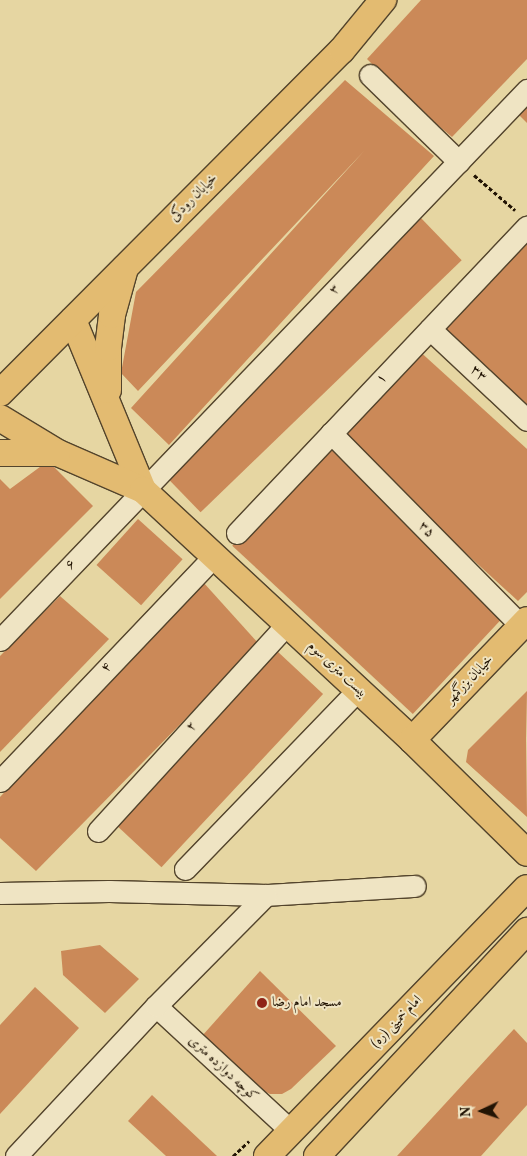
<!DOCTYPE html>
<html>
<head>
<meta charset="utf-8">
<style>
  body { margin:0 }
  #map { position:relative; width:527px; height:1156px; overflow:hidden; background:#e6d6a2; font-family:Vollkorn,Amiri,serif }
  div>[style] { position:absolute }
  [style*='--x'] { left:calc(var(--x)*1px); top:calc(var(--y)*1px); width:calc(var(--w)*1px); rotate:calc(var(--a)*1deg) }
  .building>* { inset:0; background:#cb8958; transform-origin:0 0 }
  .path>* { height:3px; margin-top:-1.5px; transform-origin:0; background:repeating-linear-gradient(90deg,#221404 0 4px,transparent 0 6.5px) }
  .roads { filter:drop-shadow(1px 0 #53442c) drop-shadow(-1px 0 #53442c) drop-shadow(0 1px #53442c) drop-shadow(0 -1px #53442c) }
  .minor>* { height:21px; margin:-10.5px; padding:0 10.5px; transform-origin:10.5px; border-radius:10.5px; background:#efe4c3 }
  .major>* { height:26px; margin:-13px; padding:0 13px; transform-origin:13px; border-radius:13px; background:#e3bb71 }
  .dots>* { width:14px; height:14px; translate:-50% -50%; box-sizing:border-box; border:2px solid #efe4c3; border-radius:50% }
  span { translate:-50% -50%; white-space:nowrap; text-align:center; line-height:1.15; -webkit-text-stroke:4px #efe4c3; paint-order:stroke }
  .street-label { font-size:14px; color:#221404 }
  .poi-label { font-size:14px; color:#221404 }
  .left { translate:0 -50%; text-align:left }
  .north { position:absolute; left:457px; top:1086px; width:50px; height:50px; -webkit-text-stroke:4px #efe4c3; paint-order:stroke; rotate:267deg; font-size:14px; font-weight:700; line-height:20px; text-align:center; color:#221404 }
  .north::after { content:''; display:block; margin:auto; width:18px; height:22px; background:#221404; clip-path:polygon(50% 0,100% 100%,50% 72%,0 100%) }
</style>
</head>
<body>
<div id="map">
  <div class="building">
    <i style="clip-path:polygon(421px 0,527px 0,527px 59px,452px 137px,410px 102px,367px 59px)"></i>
    <i style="clip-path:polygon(345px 80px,434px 156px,169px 445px,131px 408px,365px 150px,138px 391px,121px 373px,136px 292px)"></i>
    <i style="clip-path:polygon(527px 105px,527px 123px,518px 114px)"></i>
    <i style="left:420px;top:217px;width:60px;height:363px;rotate:46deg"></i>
    <i style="clip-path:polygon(521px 237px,527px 243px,527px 413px,437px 330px)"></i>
    <i style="clip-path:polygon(416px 348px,527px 449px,527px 592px,518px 601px,337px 435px)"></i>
    <i style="left:327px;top:444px;width:247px;height:139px;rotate:43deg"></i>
    <i style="clip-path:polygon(48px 461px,93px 506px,0 599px,0 479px,10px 489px)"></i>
    <i style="left:138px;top:519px;width:60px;height:62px;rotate:42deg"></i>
    <i style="clip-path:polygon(203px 582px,259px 644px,36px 871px,0 838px,0 797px)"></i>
    <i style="clip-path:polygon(60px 596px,109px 639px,0 752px,0 656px)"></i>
    <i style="left:277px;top:651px;width:63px;height:237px;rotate:43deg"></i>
    <i style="clip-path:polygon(527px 691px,526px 739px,527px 817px,466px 762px,468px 750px)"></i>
    <i style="clip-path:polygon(100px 945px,139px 979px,105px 1013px,63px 975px,61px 951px)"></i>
    <i style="clip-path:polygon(260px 971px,336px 1046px,291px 1089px,282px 1094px,270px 1094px,254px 1086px,202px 1036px)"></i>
    <i style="clip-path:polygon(35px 987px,79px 1028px,0 1114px,0 1025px)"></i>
    <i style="clip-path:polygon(514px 1029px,527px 1043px,527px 1105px,481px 1156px,397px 1156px)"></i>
    <i style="clip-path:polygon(152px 1095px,217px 1156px,166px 1156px,128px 1121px)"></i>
  </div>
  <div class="path">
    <i style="--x:474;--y:175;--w:54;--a:40.5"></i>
    <i style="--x:233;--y:1156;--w:22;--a:-43"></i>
  </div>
  <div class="roads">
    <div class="minor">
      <i style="--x:370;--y:75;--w:124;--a:44.3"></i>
      <i style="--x:430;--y:329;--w:133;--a:43.2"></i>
      <i style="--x:331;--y:433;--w:271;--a:45.4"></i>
      <i style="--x:237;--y:533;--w:422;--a:-46.6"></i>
      <i style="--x:0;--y:640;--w:762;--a:-46.22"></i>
      <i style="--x:0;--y:781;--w:311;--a:-46.4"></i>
      <i style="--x:98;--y:831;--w:280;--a:-47.6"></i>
      <i style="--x:185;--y:869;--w:249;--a:-46"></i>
      <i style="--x:0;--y:893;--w:109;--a:-1.1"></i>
      <i style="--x:109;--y:891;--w:157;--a:1.5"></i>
      <i style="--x:266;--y:895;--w:149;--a:-3.5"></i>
      <i style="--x:156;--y:1006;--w:184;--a:42.8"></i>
      <i style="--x:16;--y:1156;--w:205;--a:-47"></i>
      <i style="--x:156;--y:1006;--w:156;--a:-45.3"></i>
    </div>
    <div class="major">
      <i style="--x:73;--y:320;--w:184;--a:67.6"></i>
      <i style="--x:108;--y:390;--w:42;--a:-90"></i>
      <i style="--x:108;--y:348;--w:33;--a:-83"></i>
      <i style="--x:112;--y:315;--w:49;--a:-74.5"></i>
      <i style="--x:0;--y:393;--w:484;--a:-45.1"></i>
      <i style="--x:342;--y:50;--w:65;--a:-50.6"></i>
      <i style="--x:0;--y:418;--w:68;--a:31.1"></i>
      <i style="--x:58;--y:453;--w:93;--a:23.5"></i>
      <i style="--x:143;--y:490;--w:367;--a:42.9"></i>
      <i style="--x:412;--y:740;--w:161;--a:44.5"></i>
      <i style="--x:0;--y:453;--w:57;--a:0"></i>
      <i style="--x:412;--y:740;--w:166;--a:-46.2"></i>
      <i style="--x:267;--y:1156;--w:373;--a:-45.9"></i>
      <i style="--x:317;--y:1156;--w:308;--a:-47"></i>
    </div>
  </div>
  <div class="dots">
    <i style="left:262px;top:1003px;background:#8f2418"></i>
  </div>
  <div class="street-label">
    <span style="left:194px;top:198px;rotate:-45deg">خیابان رودکی</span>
    <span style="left:335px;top:290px;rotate:-46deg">۳</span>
    <span style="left:478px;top:374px;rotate:43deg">۳۳</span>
    <span style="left:382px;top:379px;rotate:-46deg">۱</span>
    <span style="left:426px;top:530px;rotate:46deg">۳۵</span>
    <span style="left:71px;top:565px;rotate:-46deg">۶</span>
    <span style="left:107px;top:668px;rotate:-47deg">۴</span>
    <span style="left:337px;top:670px;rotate:43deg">بیست متری سوم</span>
    <span style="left:470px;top:680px;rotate:-46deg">خیابان بزرگمهر</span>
    <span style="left:192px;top:727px;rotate:-48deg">۲</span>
    <span style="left:397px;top:1022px;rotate:-46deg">امام خمینی (ره)</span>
    <span style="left:223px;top:1069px;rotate:43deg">کوچه دوازده متری</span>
  </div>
  <div class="poi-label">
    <span class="left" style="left:272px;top:1003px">مسجد امام رضا</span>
  </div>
  <div class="north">N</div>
</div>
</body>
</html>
